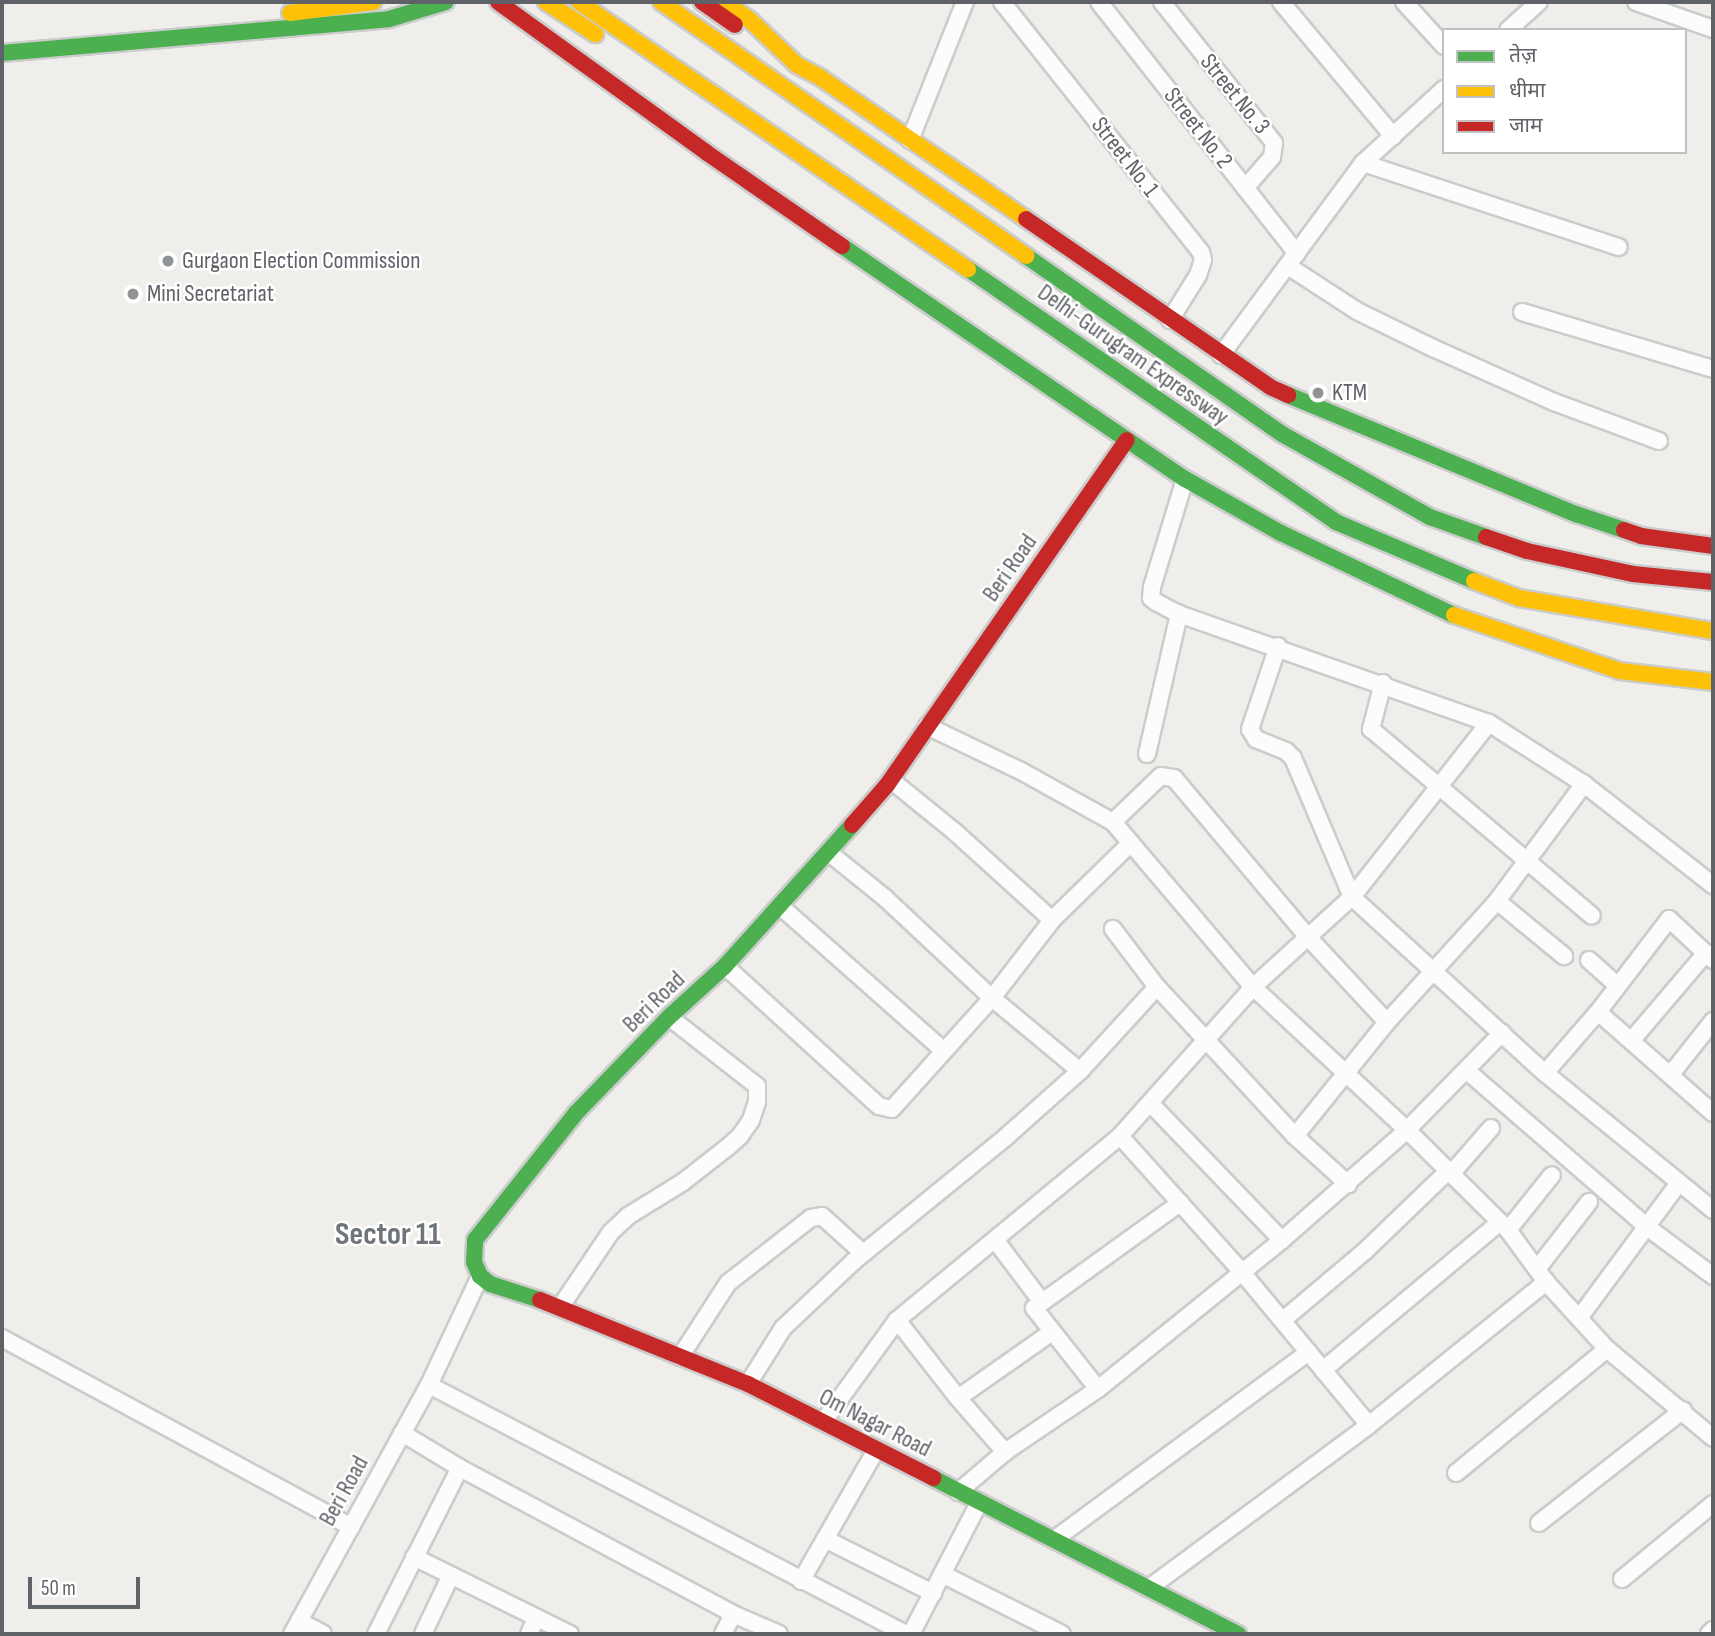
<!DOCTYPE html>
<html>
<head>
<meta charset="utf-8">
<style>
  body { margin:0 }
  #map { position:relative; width:1715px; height:1636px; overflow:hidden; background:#efeeea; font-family:"Sofia Sans Condensed","Noto Sans Devanagari",sans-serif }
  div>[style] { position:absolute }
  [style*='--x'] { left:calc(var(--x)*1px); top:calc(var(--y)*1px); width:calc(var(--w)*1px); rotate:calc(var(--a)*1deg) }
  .roads { filter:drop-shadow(2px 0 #cbcccc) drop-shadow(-2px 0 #cbcccc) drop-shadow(0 2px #cbcccc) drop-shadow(0 -2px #cbcccc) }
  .street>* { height:16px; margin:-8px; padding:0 8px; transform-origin:8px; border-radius:8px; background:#fdfcfc }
  .fast>* { height:16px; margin:-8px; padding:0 8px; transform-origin:8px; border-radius:8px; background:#4caf50 }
  .slow>* { height:16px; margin:-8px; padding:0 8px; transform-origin:8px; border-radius:8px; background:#ffc107 }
  .jam>* { height:16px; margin:-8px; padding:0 8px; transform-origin:8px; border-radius:8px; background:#c62828 }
  .dots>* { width:19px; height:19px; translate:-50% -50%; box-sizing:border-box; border:4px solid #fff; border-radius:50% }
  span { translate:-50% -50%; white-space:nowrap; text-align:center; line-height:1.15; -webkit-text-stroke:5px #fff; paint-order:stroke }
  .street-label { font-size:24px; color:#5f6368 }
  .poi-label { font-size:24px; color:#5f6368 }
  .left { translate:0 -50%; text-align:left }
  .district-label { font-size:32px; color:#70757a; font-weight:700 }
  .frame { position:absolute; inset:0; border:4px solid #5f6368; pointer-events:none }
  .legend { position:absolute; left:1442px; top:28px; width:245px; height:126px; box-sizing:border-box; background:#fff; border:2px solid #bfc1c3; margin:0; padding:9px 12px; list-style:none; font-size:21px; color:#5f6368 }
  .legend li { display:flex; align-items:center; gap:14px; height:35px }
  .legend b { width:35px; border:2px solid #bfc1c3 }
  .scale { position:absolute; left:28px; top:1577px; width:112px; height:32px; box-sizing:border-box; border:4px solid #5f6368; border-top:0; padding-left:9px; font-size:21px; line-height:24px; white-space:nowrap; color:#5f6368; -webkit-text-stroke:5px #fff; paint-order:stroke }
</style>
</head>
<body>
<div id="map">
  <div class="roads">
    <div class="street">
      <i style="--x:1002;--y:2;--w:320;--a:51.5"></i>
      <i style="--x:1201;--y:252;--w:8;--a:76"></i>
      <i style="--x:1203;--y:260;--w:16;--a:108"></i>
      <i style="--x:1198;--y:275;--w:53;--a:121.9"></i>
      <i style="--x:1099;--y:2;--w:320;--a:51.8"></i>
      <i style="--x:1162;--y:2;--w:180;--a:51.5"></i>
      <i style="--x:1274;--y:143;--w:14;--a:98"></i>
      <i style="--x:1272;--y:157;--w:41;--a:131.1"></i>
      <i style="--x:1281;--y:2;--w:175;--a:50.1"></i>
      <i style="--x:1404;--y:2;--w:59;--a:47.7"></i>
      <i style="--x:1636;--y:2;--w:82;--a:19.3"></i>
      <i style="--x:1508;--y:30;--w:42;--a:-42.1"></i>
      <i style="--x:910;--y:140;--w:149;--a:-68.3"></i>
      <i style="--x:1363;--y:163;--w:269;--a:18.2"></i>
      <i style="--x:1288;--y:266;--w:82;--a:33.1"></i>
      <i style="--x:1357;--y:311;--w:85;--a:26"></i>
      <i style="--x:1433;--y:348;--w:133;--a:24.1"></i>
      <i style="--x:1554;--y:402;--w:112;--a:20.4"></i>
      <i style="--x:1522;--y:312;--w:199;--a:16.6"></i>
      <i style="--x:1221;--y:355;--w:239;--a:-53.5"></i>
      <i style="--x:1363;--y:163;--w:110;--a:-42.4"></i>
      <i style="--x:1185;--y:479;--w:113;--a:107"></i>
      <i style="--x:1152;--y:587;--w:11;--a:95"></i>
      <i style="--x:1151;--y:598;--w:6;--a:39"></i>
      <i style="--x:1156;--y:602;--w:26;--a:28"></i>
      <i style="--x:1179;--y:614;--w:329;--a:19.4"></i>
      <i style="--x:1489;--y:723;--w:113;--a:32.7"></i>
      <i style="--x:1584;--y:784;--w:164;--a:38.1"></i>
      <i style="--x:1278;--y:646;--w:88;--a:108.6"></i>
      <i style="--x:1250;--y:729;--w:12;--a:59"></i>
      <i style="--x:1256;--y:739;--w:32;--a:22"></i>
      <i style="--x:1286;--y:751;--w:10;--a:45"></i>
      <i style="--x:1293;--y:758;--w:151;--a:67"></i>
      <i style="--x:1352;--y:897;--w:261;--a:42.4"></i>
      <i style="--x:1545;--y:1073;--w:217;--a:39.2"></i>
      <i style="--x:1383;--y:683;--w:48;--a:104.6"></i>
      <i style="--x:1371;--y:729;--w:289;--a:40.2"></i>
      <i style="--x:927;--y:726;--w:104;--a:25.6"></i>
      <i style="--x:1021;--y:771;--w:105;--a:29"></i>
      <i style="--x:1113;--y:822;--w:216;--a:49.7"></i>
      <i style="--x:1253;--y:987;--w:210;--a:42.9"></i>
      <i style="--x:1407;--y:1130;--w:142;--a:44.7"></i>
      <i style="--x:1508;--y:1230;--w:64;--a:53.8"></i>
      <i style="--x:1546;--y:1282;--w:91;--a:47.7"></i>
      <i style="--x:1607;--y:1349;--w:138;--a:40"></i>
      <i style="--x:1147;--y:754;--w:144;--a:-77.1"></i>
      <i style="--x:891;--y:780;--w:82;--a:39.1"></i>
      <i style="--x:955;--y:832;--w:131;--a:42.2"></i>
      <i style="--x:1113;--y:822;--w:66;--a:-43.8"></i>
      <i style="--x:1161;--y:776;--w:13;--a:9"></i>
      <i style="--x:1174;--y:778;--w:207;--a:49.9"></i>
      <i style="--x:1307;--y:936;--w:117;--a:47.1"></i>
      <i style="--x:828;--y:852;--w:73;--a:38.9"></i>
      <i style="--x:885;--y:898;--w:146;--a:43.1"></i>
      <i style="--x:992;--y:998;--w:114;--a:39.7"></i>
      <i style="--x:1497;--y:901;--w:87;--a:39.4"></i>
      <i style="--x:780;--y:906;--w:217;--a:41.5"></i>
      <i style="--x:1589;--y:960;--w:38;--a:42"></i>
      <i style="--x:725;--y:966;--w:208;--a:42.3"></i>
      <i style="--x:879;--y:1106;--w:13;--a:13"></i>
      <i style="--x:892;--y:1109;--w:149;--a:-48"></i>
      <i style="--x:992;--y:998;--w:98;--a:-52.4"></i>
      <i style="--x:1052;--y:920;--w:110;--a:-44.3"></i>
      <i style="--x:1157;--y:987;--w:203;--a:47.2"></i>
      <i style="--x:1295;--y:1136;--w:72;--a:42.2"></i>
      <i style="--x:1598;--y:1012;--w:153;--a:41.3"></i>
      <i style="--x:1631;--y:1041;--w:116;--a:-49.6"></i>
      <i style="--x:1466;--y:1070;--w:240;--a:40.9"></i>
      <i style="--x:1647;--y:1227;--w:82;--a:36.6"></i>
      <i style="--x:1545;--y:1073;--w:81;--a:-49"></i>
      <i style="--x:1598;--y:1012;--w:117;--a:-52.6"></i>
      <i style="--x:1669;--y:919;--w:60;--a:43"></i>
      <i style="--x:1671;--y:1074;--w:68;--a:-51.6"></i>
      <i style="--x:1151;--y:1104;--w:189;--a:46.1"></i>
      <i style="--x:1120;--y:1136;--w:181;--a:48.1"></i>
      <i style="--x:1241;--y:1271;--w:200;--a:50.3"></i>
      <i style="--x:1295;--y:1136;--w:146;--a:-51.1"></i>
      <i style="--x:1387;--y:1022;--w:164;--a:-47.7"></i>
      <i style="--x:1497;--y:901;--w:146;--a:-53.4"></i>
      <i style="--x:1451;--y:1174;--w:61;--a:-49"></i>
      <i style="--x:1508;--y:1230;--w:70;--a:-51.3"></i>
      <i style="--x:996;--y:1241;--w:76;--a:53"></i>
      <i style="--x:1537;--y:1269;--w:85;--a:-52.2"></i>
      <i style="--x:561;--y:1306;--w:89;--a:-56"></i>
      <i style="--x:611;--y:1232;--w:23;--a:-43"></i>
      <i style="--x:628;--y:1216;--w:65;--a:-31.7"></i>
      <i style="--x:683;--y:1182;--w:58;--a:-38"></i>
      <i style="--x:729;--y:1146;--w:15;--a:-42"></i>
      <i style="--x:740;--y:1136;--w:19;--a:-55"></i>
      <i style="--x:751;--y:1120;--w:19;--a:-72"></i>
      <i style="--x:757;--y:1102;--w:16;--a:-90"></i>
      <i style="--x:757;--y:1086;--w:112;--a:-141.9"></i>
      <i style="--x:1579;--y:1318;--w:167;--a:-53.5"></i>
      <i style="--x:897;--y:1320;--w:99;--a:52"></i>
      <i style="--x:958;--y:1398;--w:72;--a:49"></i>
      <i style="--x:1283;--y:1320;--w:107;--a:-40.1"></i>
      <i style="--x:1365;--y:1251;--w:115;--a:-43.9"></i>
      <i style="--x:2;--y:1338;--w:397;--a:28.4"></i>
      <i style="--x:680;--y:1357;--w:88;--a:-57"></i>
      <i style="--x:728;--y:1283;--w:105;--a:-38.1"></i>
      <i style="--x:811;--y:1218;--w:11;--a:-10"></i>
      <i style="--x:822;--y:1216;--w:55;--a:42.1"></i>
      <i style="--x:1323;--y:1370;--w:231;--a:-39.9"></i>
      <i style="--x:748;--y:1384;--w:66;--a:-58"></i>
      <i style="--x:783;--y:1328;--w:98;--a:-43.3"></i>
      <i style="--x:854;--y:1261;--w:198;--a:-39.2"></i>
      <i style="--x:1007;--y:1136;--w:98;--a:-41.7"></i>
      <i style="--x:1080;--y:1071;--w:114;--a:-47.5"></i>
      <i style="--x:1157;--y:987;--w:73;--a:-127.2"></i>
      <i style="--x:429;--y:1385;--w:538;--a:27.57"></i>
      <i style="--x:1098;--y:1389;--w:103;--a:-128.3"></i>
      <i style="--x:1034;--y:1308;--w:180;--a:-35.7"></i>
      <i style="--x:958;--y:1398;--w:115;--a:-35.1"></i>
      <i style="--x:823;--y:1422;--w:126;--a:-54"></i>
      <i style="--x:897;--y:1320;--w:289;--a:-39.5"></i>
      <i style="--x:1120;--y:1136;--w:200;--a:-48.2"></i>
      <i style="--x:1253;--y:987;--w:134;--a:-42.3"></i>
      <i style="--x:1352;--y:897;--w:221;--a:-51.8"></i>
      <i style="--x:402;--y:1433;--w:68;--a:31.1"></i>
      <i style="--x:460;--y:1468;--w:310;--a:28.1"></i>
      <i style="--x:733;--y:1614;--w:50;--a:23.5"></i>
      <i style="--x:1456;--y:1473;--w:195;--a:-39.4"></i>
      <i style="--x:958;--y:1492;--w:62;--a:-40.4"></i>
      <i style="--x:1005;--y:1452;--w:112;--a:-34.1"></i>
      <i style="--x:1098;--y:1389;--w:237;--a:-39"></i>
      <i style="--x:1282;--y:1240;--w:167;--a:-41.3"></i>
      <i style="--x:1407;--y:1130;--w:136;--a:-45.6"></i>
      <i style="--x:1539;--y:1523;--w:183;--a:-38.1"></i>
      <i style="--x:825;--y:1539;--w:121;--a:26.6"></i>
      <i style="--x:1055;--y:1539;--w:315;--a:-36.4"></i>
      <i style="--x:414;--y:1557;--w:174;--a:26.3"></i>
      <i style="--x:942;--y:1574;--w:134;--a:26.6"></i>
      <i style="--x:1622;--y:1579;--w:118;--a:-39.5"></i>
      <i style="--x:801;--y:1581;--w:151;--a:-60.2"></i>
      <i style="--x:1149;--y:1588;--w:274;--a:-36.5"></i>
      <i style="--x:1369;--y:1425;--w:228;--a:-38.9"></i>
      <i style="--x:299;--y:1621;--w:27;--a:28"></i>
      <i style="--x:292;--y:1634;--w:284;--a:-61.2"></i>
      <i style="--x:429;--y:1385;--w:120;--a:-64.9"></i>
      <i style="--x:376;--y:1634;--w:186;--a:-63.2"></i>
      <i style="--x:423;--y:1634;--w:65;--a:-64.6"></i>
      <i style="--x:529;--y:1634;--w:17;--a:-66"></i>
      <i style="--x:723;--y:1634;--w:22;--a:-63"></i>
      <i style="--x:911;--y:1634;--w:148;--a:-62.6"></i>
      <i style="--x:1709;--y:1634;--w:6;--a:-45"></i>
    </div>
    <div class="fast">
      <i style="--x:2;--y:53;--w:388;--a:-5"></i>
      <i style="--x:389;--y:19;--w:59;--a:-16.6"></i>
      <i style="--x:842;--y:246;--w:415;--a:34.2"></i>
      <i style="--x:1185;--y:479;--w:110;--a:29.4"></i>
      <i style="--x:1281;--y:533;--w:191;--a:25.4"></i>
      <i style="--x:1026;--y:256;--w:312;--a:34.8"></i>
      <i style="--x:1282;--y:434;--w:170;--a:29.3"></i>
      <i style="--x:1430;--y:517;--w:59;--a:19.7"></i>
      <i style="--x:968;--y:269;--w:447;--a:34.5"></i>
      <i style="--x:1336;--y:522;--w:150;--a:23.1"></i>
      <i style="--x:1288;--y:395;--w:312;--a:22.5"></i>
      <i style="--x:1576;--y:514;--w:51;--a:18.4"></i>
      <i style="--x:540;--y:1300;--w:52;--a:-162.3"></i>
      <i style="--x:490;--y:1284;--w:13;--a:-141"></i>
      <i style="--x:480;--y:1276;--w:15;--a:-113"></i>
      <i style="--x:474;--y:1262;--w:22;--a:-87"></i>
      <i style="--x:475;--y:1240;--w:162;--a:-51.5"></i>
      <i style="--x:576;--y:1113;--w:134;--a:-45.9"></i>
      <i style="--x:669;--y:1017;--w:76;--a:-42.3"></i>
      <i style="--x:725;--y:966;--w:190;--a:-48"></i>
      <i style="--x:933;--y:1478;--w:343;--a:27.1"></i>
    </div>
    <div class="slow">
      <i style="--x:546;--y:2;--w:59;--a:33.1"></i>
      <i style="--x:579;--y:2;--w:472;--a:34.5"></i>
      <i style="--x:661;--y:2;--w:445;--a:34.8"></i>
      <i style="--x:725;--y:2;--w:32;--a:36"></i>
      <i style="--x:751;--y:21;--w:64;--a:43.7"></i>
      <i style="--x:797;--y:65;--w:27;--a:28"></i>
      <i style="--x:821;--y:78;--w:249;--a:34.5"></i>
      <i style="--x:290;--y:13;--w:84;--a:-7.5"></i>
      <i style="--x:1474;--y:581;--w:48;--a:20.7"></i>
      <i style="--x:1519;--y:598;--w:197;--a:9.7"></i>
      <i style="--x:1454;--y:615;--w:175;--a:18.6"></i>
      <i style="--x:1620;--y:671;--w:94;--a:6.7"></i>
    </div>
    <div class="jam">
      <i style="--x:498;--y:2;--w:258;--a:35.8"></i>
      <i style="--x:707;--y:153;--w:164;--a:34.6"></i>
      <i style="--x:702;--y:2;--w:40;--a:34.9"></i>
      <i style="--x:1026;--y:219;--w:296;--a:34.5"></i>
      <i style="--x:1270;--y:387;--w:20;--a:24"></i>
      <i style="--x:1624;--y:530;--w:18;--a:19"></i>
      <i style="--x:1641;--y:536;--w:73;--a:7.9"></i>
      <i style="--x:1486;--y:537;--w:43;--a:18.9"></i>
      <i style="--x:1527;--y:551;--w:108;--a:12.2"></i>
      <i style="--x:1633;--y:574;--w:80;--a:5.7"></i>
      <i style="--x:852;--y:825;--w:53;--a:-48.8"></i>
      <i style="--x:887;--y:785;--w:420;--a:-55.2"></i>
      <i style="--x:540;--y:1300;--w:224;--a:22"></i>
      <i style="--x:748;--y:1384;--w:208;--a:26.9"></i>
    </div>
  </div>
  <div class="dots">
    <i style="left:168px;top:261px;background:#919496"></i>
    <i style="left:133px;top:294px;background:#919496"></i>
    <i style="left:1318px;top:393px;background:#919496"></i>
  </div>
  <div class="street-label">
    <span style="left:1235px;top:94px;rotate:51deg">Street No. 3</span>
    <span style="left:1198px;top:128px;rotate:52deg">Street No. 2</span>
    <span style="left:1125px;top:157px;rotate:52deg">Street No. 1</span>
    <span style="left:1133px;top:355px;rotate:35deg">Delhi-Gurugram Expressway</span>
    <span style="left:1010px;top:568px;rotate:-55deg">Beri Road</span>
    <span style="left:654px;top:1002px;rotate:-44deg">Beri Road</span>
    <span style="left:875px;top:1423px;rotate:27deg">Om Nagar Road</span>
    <span style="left:344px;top:1491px;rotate:-61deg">Beri Road</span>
  </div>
  <div class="poi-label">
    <span class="left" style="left:182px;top:261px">Gurgaon Election Commission</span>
    <span class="left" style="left:147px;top:294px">Mini Secretariat</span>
    <span class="left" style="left:1332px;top:393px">KTM</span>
  </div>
  <div class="district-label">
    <span style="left:388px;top:1235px">Sector 11</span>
  </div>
  <div class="frame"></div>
  <ul class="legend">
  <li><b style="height:9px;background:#4caf50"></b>तेज़</li>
  <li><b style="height:9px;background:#ffc107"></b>धीमा</li>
  <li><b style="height:9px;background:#c62828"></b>जाम</li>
  </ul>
  <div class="scale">50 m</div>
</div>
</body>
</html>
